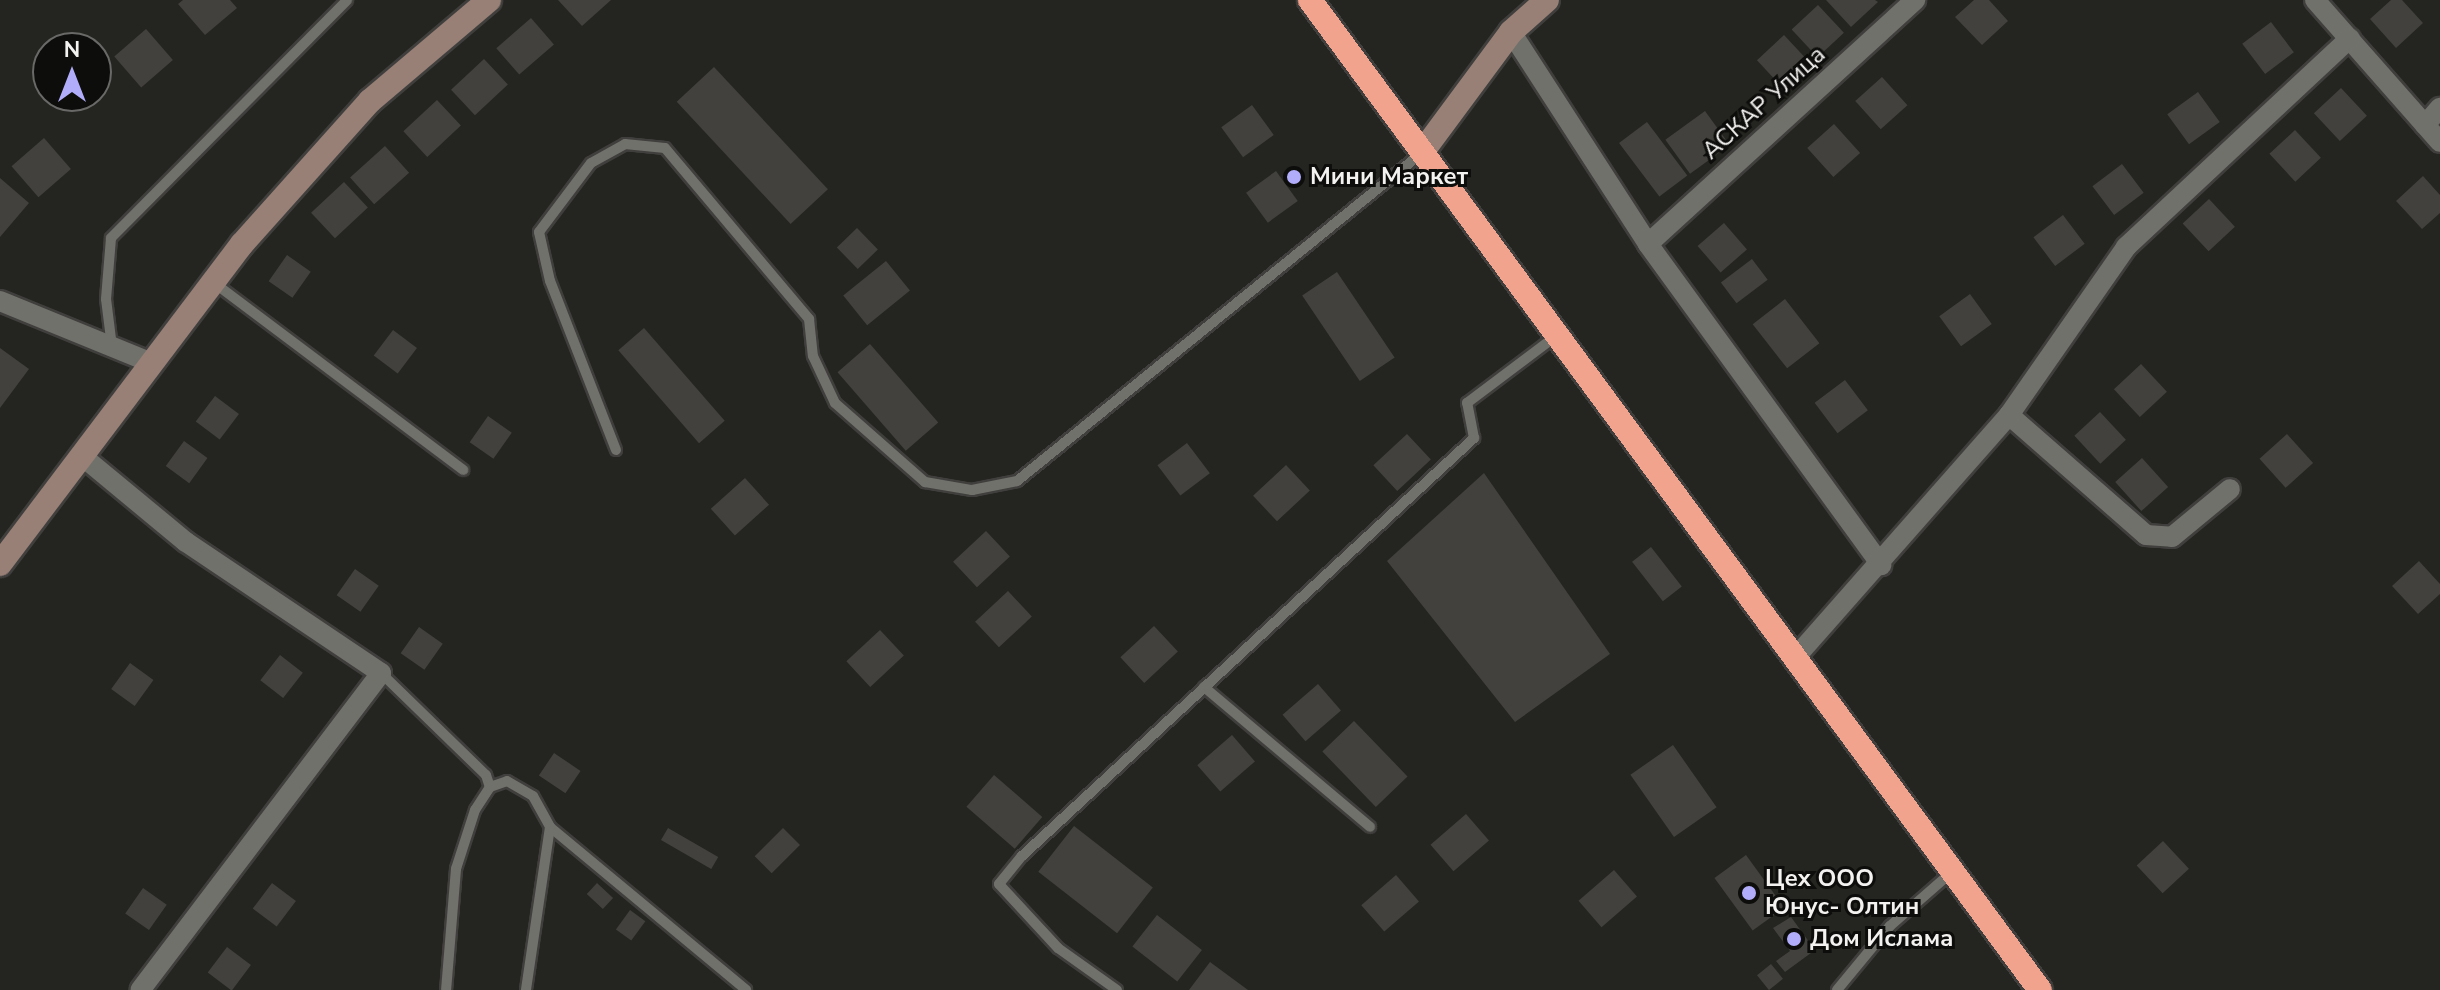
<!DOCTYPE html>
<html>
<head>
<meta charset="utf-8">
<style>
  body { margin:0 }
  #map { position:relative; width:2440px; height:990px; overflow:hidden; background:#242420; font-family:"Nunito Sans",sans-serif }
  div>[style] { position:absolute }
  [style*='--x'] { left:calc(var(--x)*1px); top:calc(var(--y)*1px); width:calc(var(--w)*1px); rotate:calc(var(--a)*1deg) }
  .building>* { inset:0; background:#42413d; transform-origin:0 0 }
  .roads { filter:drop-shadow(2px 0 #403f3d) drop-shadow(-2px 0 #403f3d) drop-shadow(0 2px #403f3d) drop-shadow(0 -2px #403f3d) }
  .lane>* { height:10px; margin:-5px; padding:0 5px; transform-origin:5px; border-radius:5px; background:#71716c }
  .street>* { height:20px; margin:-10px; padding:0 10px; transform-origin:10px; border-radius:10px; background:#71716c }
  .secondary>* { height:24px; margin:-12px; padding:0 12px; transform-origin:12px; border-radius:12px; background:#988076 }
  .highway>* { height:24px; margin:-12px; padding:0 12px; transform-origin:12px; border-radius:12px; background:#f2a38e }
  .dots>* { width:22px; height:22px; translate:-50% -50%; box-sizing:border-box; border:4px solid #0d0d0b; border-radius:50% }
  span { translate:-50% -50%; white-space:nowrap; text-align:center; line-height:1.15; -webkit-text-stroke:6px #0d0d0b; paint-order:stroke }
  .street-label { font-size:24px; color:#f3f2f0 }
  .poi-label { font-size:24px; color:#f3f2f0; font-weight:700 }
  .left { translate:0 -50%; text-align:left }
  .north { position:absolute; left:32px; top:32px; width:80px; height:80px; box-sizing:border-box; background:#0d0d0b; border:2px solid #696967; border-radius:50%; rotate:0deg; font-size:22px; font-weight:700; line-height:32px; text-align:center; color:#f3f2f0 }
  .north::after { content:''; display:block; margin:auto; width:28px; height:36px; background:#b1adfa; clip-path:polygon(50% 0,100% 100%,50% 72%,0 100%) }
</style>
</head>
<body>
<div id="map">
  <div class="building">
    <i style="clip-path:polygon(183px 0,230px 0,237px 8px,205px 35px,178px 4px)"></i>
    <i style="clip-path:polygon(558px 0,611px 0,582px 26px)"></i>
    <i style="clip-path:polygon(1826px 0,1875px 0,1878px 2px,1851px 27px)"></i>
    <i style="clip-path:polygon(1974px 0,1989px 0,2008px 21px,1982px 45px,1955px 17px)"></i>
    <i style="clip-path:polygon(2391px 0,2402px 0,2423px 23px,2396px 48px,2370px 19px)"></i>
    <i style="left:1818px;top:5px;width:38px;height:36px;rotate:47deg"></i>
    <i style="left:531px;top:18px;width:35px;height:46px;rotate:49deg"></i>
    <i style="left:2271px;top:22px;width:38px;height:36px;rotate:53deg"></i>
    <i style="left:146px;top:29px;width:41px;height:42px;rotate:49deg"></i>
    <i style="left:1784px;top:35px;width:41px;height:37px;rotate:47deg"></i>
    <i style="left:484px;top:59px;width:35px;height:45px;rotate:47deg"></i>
    <i style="left:714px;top:67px;width:167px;height:51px;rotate:47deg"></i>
    <i style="left:1882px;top:77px;width:38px;height:36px;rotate:48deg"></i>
    <i style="left:2341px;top:88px;width:38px;height:37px;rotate:47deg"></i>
    <i style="left:2198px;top:92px;width:37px;height:38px;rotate:54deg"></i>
    <i style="left:437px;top:100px;width:35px;height:46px;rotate:47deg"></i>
    <i style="left:1252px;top:105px;width:37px;height:38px;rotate:54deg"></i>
    <i style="left:1705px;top:111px;width:42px;height:49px;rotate:54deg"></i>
    <i style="left:1647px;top:122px;width:67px;height:35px;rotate:53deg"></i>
    <i style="left:1834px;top:124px;width:39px;height:36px;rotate:48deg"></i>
    <i style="left:2295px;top:130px;width:38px;height:35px;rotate:47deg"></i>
    <i style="left:44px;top:138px;width:41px;height:43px;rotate:49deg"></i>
    <i style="left:385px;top:146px;width:36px;height:47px;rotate:48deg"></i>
    <i style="left:2122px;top:164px;width:36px;height:37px;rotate:53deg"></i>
    <i style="left:1276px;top:171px;width:37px;height:37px;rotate:54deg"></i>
    <i style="clip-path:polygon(2423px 176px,2440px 195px,2440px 213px,2422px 229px,2396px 201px)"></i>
    <i style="clip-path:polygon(0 178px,29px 203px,0 237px)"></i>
    <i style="left:344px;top:182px;width:35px;height:45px;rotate:47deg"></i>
    <i style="left:2209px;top:199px;width:38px;height:36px;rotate:47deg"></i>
    <i style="left:2063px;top:215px;width:36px;height:37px;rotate:53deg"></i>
    <i style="left:1724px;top:223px;width:35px;height:35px;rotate:49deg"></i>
    <i style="left:857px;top:228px;width:30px;height:28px;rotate:46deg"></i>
    <i style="left:287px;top:255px;width:29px;height:32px;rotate:35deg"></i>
    <i style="left:1752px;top:259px;width:26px;height:39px;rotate:53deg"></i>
    <i style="left:886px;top:261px;width:38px;height:55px;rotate:51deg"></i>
    <i style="left:1337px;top:272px;width:103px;height:42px;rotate:56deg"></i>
    <i style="left:1970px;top:294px;width:37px;height:38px;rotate:54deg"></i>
    <i style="left:1785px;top:299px;width:56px;height:41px;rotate:52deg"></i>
    <i style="left:644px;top:328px;width:123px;height:34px;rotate:49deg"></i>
    <i style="left:393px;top:330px;width:30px;height:32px;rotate:37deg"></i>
    <i style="left:870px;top:344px;width:104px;height:43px;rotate:49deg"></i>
    <i style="clip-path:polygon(0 348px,29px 369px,0 408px)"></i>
    <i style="left:2141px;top:364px;width:38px;height:37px;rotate:47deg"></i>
    <i style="left:1845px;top:380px;width:38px;height:38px;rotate:53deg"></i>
    <i style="left:215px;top:396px;width:30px;height:32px;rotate:37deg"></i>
    <i style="left:2100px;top:412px;width:38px;height:35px;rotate:47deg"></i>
    <i style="left:488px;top:416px;width:29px;height:32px;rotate:35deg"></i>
    <i style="left:1407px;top:434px;width:35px;height:46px;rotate:47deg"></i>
    <i style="left:2287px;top:434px;width:39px;height:37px;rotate:48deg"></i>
    <i style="left:184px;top:441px;width:29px;height:31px;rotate:36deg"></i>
    <i style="left:1187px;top:443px;width:38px;height:37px;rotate:53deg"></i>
    <i style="left:2142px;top:458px;width:39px;height:36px;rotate:48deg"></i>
    <i style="left:1286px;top:465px;width:35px;height:45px;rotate:47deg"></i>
    <i style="clip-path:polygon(1484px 473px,1610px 654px,1515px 722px,1387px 561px)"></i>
    <i style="left:745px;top:478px;width:36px;height:46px;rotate:48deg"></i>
    <i style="left:986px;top:531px;width:35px;height:45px;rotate:47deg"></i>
    <i style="left:1651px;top:547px;width:50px;height:24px;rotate:52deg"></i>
    <i style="clip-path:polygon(2419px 561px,2440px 584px,2440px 594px,2418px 614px,2392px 586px)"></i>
    <i style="left:355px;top:569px;width:29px;height:32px;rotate:35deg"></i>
    <i style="left:1008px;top:591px;width:35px;height:45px;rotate:47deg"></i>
    <i style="left:1154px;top:626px;width:35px;height:46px;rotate:47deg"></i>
    <i style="left:419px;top:627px;width:29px;height:32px;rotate:35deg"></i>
    <i style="left:880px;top:630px;width:35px;height:46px;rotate:47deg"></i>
    <i style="left:280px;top:655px;width:29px;height:32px;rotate:38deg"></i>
    <i style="left:130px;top:663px;width:29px;height:32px;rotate:36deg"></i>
    <i style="left:1318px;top:684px;width:35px;height:47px;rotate:49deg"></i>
    <i style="left:1354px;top:721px;width:77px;height:44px;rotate:46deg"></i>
    <i style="left:1232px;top:735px;width:35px;height:46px;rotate:49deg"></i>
    <i style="left:1673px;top:745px;width:76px;height:52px;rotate:55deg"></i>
    <i style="left:554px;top:753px;width:32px;height:27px;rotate:34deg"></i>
    <i style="left:994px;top:775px;width:64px;height:42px;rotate:41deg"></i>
    <i style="left:1466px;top:814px;width:35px;height:47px;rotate:49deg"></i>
    <i style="left:1074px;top:826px;width:100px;height:58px;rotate:38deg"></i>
    <i style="left:668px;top:828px;width:58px;height:14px;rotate:30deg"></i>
    <i style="left:783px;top:828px;width:24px;height:40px;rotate:45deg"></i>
    <i style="left:2163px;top:841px;width:38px;height:36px;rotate:47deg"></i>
    <i style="left:1746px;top:855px;width:65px;height:39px;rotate:54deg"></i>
    <i style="left:1614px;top:870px;width:35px;height:47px;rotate:49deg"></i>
    <i style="left:1396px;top:875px;width:35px;height:46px;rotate:49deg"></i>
    <i style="left:272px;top:883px;width:30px;height:32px;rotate:37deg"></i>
    <i style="left:597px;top:883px;width:22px;height:15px;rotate:43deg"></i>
    <i style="left:143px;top:888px;width:29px;height:31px;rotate:35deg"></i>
    <i style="left:630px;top:910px;width:19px;height:24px;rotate:36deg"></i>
    <i style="left:1157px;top:915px;width:57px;height:40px;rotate:38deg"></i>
    <i style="clip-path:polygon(1791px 917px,1815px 950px,1785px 972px,1776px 961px,1790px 951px,1773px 928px)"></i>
    <i style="left:227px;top:947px;width:30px;height:32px;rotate:37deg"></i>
    <i style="clip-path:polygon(1210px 962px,1248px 990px,1189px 990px)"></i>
    <i style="left:1771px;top:964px;width:19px;height:18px;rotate:51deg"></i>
  </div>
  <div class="roads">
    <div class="lane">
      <i style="--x:213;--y:282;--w:313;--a:36.9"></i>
      <i style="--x:112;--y:347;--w:48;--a:-97.1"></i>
      <i style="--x:106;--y:299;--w:61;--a:-85.3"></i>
      <i style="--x:111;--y:238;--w:335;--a:-45.2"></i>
      <i style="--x:616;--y:450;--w:181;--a:-111.3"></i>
      <i style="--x:550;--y:281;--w:50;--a:-102.7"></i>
      <i style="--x:539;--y:232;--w:86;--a:-53"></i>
      <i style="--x:591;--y:163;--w:39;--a:-29"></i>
      <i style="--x:625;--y:144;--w:40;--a:5.7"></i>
      <i style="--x:665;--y:148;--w:224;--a:49.9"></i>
      <i style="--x:809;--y:319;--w:37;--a:84"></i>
      <i style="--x:813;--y:356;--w:52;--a:64.9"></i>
      <i style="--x:835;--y:403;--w:120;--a:41.3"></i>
      <i style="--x:925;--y:482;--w:48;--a:9.7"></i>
      <i style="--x:972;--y:490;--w:46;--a:-11.3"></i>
      <i style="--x:1017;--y:481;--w:523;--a:-39.02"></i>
      <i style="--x:381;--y:673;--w:146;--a:44.2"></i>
      <i style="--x:486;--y:775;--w:13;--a:72"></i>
      <i style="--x:490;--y:787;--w:27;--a:123"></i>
      <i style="--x:475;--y:810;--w:62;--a:107.9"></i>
      <i style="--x:456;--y:869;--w:121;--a:94.7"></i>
      <i style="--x:1204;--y:687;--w:217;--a:40.1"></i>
      <i style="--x:490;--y:787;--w:18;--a:-19"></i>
      <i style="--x:507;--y:781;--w:30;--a:30"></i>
      <i style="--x:533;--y:796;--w:35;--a:61"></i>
      <i style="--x:550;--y:827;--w:165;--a:98.4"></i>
      <i style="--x:550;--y:827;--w:255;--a:39.7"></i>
      <i style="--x:1117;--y:990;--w:72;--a:-144.6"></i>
      <i style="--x:1058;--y:948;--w:87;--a:-132.7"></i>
      <i style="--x:999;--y:884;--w:36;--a:-51"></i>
      <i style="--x:1022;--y:856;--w:616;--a:-42.76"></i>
      <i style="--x:1474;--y:438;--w:36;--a:-101"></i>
      <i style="--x:1467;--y:403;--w:111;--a:-37"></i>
      <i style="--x:1837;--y:990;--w:83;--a:-50.4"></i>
      <i style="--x:1890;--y:926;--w:82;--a:-41.1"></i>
    </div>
    <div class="street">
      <i style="--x:2315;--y:0;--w:189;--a:48.6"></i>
      <i style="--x:1511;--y:32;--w:252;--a:57.1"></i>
      <i style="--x:1648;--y:244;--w:397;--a:54"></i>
      <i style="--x:2425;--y:125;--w:23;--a:-49"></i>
      <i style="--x:1648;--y:244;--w:362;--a:-42.4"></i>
      <i style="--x:0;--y:301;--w:164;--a:22.2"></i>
      <i style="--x:2009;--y:415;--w:182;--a:41.2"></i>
      <i style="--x:2146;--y:535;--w:26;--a:4"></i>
      <i style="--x:2172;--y:537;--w:75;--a:-39.6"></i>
      <i style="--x:82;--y:456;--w:135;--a:39.6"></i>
      <i style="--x:186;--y:542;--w:235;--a:33.9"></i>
      <i style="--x:381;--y:673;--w:398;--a:127.2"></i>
      <i style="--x:1794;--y:659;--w:325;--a:-48.6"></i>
      <i style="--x:2009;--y:415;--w:205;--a:-55.1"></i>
      <i style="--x:2126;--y:247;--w:306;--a:-43"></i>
    </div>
    <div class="secondary">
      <i style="--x:1423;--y:151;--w:148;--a:-53.5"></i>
      <i style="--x:1511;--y:32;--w:48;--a:-41.6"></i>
      <i style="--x:0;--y:564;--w:401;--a:-52.9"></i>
      <i style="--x:242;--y:244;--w:192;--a:-48.2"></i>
      <i style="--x:370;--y:101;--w:156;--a:-40.3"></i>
    </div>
    <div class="highway">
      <i style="--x:1310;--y:0;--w:1230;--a:53.6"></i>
    </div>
  </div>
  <div class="dots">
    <i style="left:1294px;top:177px;background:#b1adfa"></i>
    <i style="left:1749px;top:893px;background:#b1adfa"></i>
    <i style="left:1794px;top:939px;background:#b1adfa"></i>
  </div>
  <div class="street-label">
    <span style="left:1764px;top:103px;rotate:-42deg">АСКАР Улица</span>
  </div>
  <div class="poi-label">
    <span class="left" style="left:1310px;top:177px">Мини Маркет</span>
    <span class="left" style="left:1765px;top:893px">Цех ООО<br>Юнус- Олтин</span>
    <span class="left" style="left:1810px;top:939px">Дом Ислама</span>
  </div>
  <div class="north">N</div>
</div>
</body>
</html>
